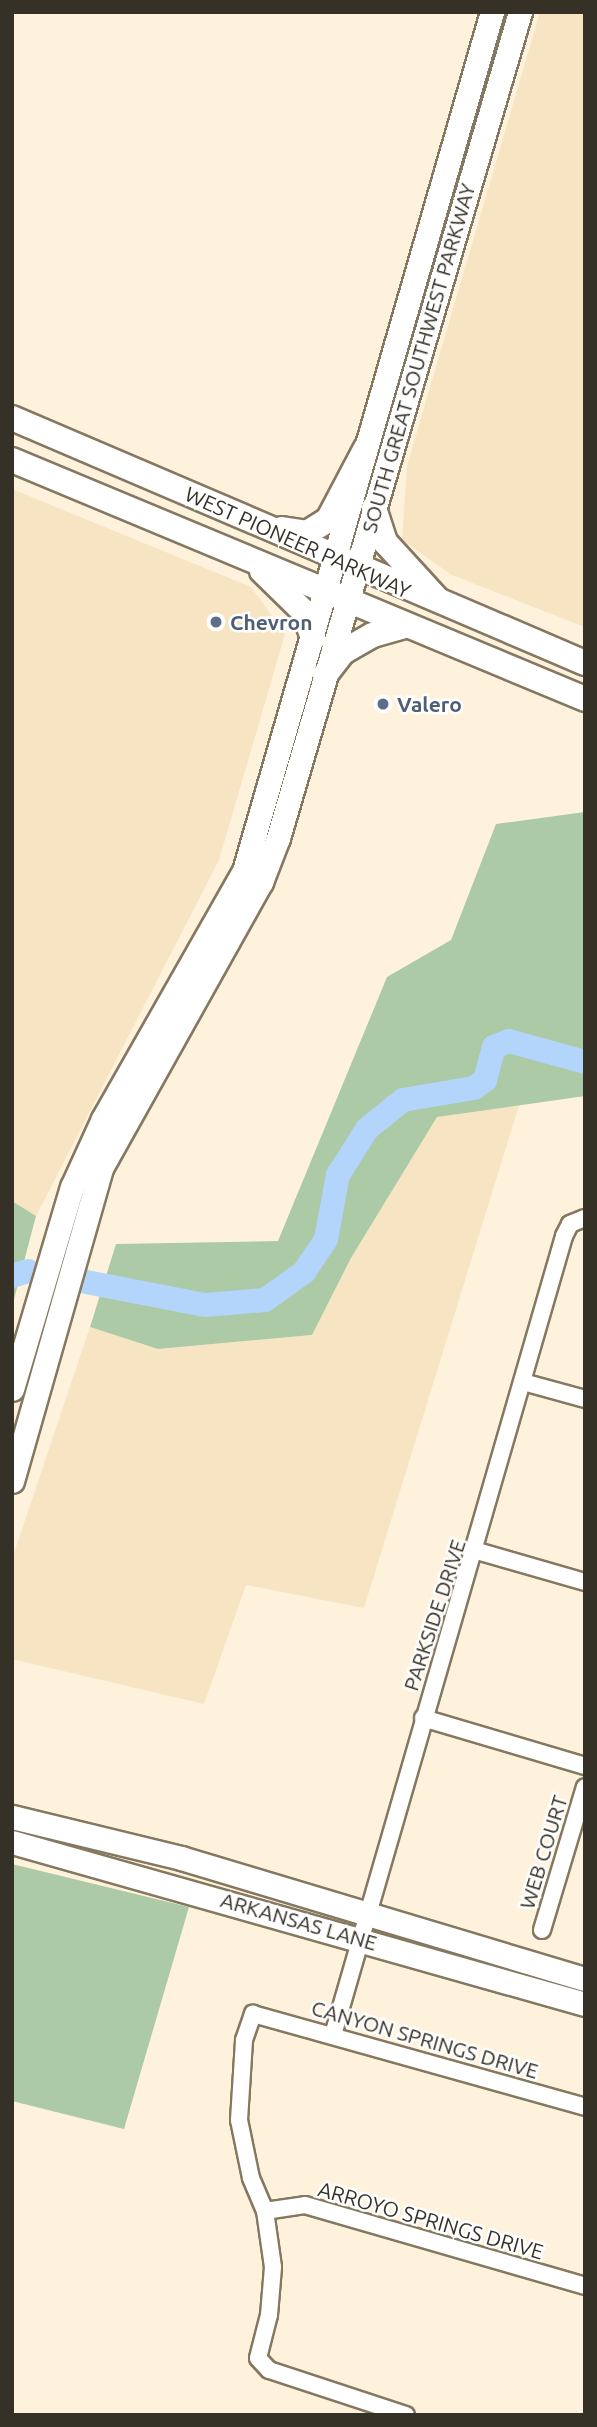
<!DOCTYPE html>
<html>
<head>
<meta charset="utf-8">
<style>
  body { margin:0 }
  #map { position:relative; width:597px; height:2427px; overflow:hidden; background:#fef2dd; font-family:Ubuntu,sans-serif }
  div>[style] { position:absolute }
  [style*='--x'] { left:calc(var(--x)*1px); top:calc(var(--y)*1px); width:calc(var(--w)*1px); rotate:calc(var(--a)*1deg) }
  .built>* { inset:0; background:#f6e4c3 }
  .green>* { inset:0; background:#accaa6 }
  .river>* { height:24px; margin:-12px; padding:0 12px; transform-origin:12px; border-radius:12px; background:#b3d4fb }
  .roads { filter:drop-shadow(2px 0 #857860) drop-shadow(-2px 0 #857860) drop-shadow(0 2px #857860) drop-shadow(0 -2px #857860) }
  .minor>* { height:16px; margin:-8px; padding:0 8px; transform-origin:8px; border-radius:8px; background:#fff }
  .secondary>* { height:23px; margin:-11.5px; padding:0 11.5px; transform-origin:11.5px; border-radius:11.5px; background:#fff }
  .primary>* { height:24px; margin:-12px; padding:0 12px; transform-origin:12px; border-radius:12px; background:#fff }
  .dots>* { width:19px; height:19px; translate:-50% -50%; box-sizing:border-box; border:4px solid #fff; border-radius:50% }
  span { translate:-50% -50%; white-space:nowrap; text-align:center; line-height:1.15; -webkit-text-stroke:5px #fff; paint-order:stroke }
  .street-label { font-size:21px; color:#363127 }
  .service-label { font-size:21px; color:#4e5e75; font-weight:700 }
  .left { translate:0 -50%; text-align:left }
  .frame { position:absolute; inset:0; border:14px solid #363127; pointer-events:none }
</style>
</head>
<body>
<div id="map">
  <div class="built">
    <i style="clip-path:polygon(540px 12px,585px 12px,585px 627px,452px 575px,402px 540px,407px 466px)"></i>
    <i style="clip-path:polygon(12px 489px,251px 587px,285px 634px,219px 860px,36px 1216px,12px 1201px)"></i>
    <i style="clip-path:polygon(519px 1105px,364px 1608px,246px 1585px,204px 1704px,12px 1659px,12px 1559px,90px 1327px,158px 1349px,312px 1335px,351px 1258px,437px 1117px)"></i>
  </div>
  <div class="green">
    <i style="clip-path:polygon(585px 812px,585px 1096px,437px 1117px,351px 1258px,312px 1335px,158px 1349px,90px 1327px,116px 1244px,278px 1241px,387px 977px,451px 940px,496px 824px)"></i>
    <i style="clip-path:polygon(12px 1201px,36px 1216px,12px 1307px)"></i>
    <i style="clip-path:polygon(12px 1864px,189px 1907px,124px 2129px,12px 2101px)"></i>
  </div>
  <div class="river">
    <i style="--x:12;--y:1276;--w:17;--a:-17"></i>
    <i style="--x:76;--y:1280;--w:131;--a:11"></i>
    <i style="--x:205;--y:1305;--w:60;--a:-4.8"></i>
    <i style="--x:265;--y:1300;--w:48;--a:-35.7"></i>
    <i style="--x:304;--y:1272;--w:40;--a:-56"></i>
    <i style="--x:326;--y:1239;--w:65;--a:-79.4"></i>
    <i style="--x:338;--y:1175;--w:54;--a:-57.8"></i>
    <i style="--x:367;--y:1129;--w:46;--a:-38.9"></i>
    <i style="--x:403;--y:1100;--w:72;--a:-9.6"></i>
    <i style="--x:474;--y:1088;--w:14;--a:-36"></i>
    <i style="--x:485;--y:1080;--w:34;--a:-75"></i>
    <i style="--x:494;--y:1047;--w:16;--a:-22"></i>
    <i style="--x:509;--y:1041;--w:79;--a:15.4"></i>
  </div>
  <div class="roads">
    <div class="minor">
      <i style="--x:523;--y:1382;--w:64;--a:15.3"></i>
      <i style="--x:477;--y:1551;--w:112;--a:16"></i>
      <i style="--x:423;--y:1718;--w:169;--a:16.5"></i>
      <i style="--x:542;--y:1930;--w:149;--a:-73.3"></i>
      <i style="--x:333;--y:2035;--w:832;--a:-73.87"></i>
      <i style="--x:564;--y:1236;--w:13;--a:-63"></i>
      <i style="--x:570;--y:1224;--w:16;--a:-22"></i>
      <i style="--x:265;--y:2211;--w:40;--a:-8.5"></i>
      <i style="--x:305;--y:2205;--w:291;--a:16.1"></i>
      <i style="--x:406;--y:2415;--w:144;--a:-161.8"></i>
      <i style="--x:269;--y:2370;--w:16;--a:-133"></i>
      <i style="--x:258;--y:2358;--w:44;--a:-75.7"></i>
      <i style="--x:269;--y:2315;--w:48;--a:-85.2"></i>
      <i style="--x:273;--y:2267;--w:57;--a:-98.1"></i>
      <i style="--x:265;--y:2211;--w:36;--a:-113"></i>
      <i style="--x:251;--y:2178;--w:59;--a:-101.7"></i>
      <i style="--x:239;--y:2120;--w:80;--a:-86.4"></i>
      <i style="--x:244;--y:2040;--w:28;--a:-71"></i>
      <i style="--x:253;--y:2014;--w:345;--a:15.6"></i>
    </div>
    <div class="secondary">
      <i style="--x:12;--y:1389;--w:211;--a:-73.5"></i>
      <i style="--x:72;--y:1187;--w:75;--a:-65.5"></i>
      <i style="--x:103;--y:1119;--w:285;--a:-60.4"></i>
      <i style="--x:244;--y:871;--w:894;--a:-73.9"></i>
      <i style="--x:12;--y:1481;--w:325;--a:-74.1"></i>
      <i style="--x:101;--y:1168;--w:328;--a:-60.8"></i>
      <i style="--x:261;--y:882;--w:47;--a:-68.9"></i>
      <i style="--x:278;--y:838;--w:861;--a:-73.67"></i>
      <i style="--x:12;--y:1817;--w:174;--a:13.6"></i>
      <i style="--x:181;--y:1858;--w:422;--a:16.7"></i>
      <i style="--x:12;--y:1842;--w:595;--a:15.79"></i>
    </div>
    <div class="primary">
      <i style="--x:12;--y:418;--w:623;--a:23.15"></i>
      <i style="--x:12;--y:460;--w:621;--a:22.64"></i>
      <i style="--x:374;--y:508;--w:36;--a:72"></i>
      <i style="--x:385;--y:542;--w:77;--a:47.6"></i>
      <i style="--x:282;--y:529;--w:25;--a:9"></i>
      <i style="--x:307;--y:533;--w:25;--a:-32"></i>
      <i style="--x:328;--y:520;--w:81;--a:-62.2"></i>
      <i style="--x:262;--y:571;--w:59;--a:44.3"></i>
      <i style="--x:304;--y:612;--w:28;--a:71"></i>
      <i style="--x:325;--y:675;--w:29;--a:-52"></i>
      <i style="--x:343;--y:652;--w:34;--a:-30"></i>
      <i style="--x:373;--y:635;--w:33;--a:-16"></i>
    </div>
  </div>
  <div class="dots">
    <i style="left:216px;top:622px;background:#5c6f8a"></i>
    <i style="left:383px;top:704px;background:#5c6f8a"></i>
  </div>
  <div class="street-label">
    <span style="left:418px;top:358px;rotate:-74deg">SOUTH GREAT SOUTHWEST PARKWAY</span>
    <span style="left:298px;top:542px;rotate:24deg">WEST PIONEER PARKWAY</span>
    <span style="left:434px;top:1615px;rotate:-72deg">PARKSIDE DRIVE</span>
    <span style="left:543px;top:1852px;rotate:-73deg">WEB COURT</span>
    <span style="left:299px;top:1921px;rotate:16deg">ARKANSAS LANE</span>
    <span style="left:425px;top:2039px;rotate:16deg">CANYON SPRINGS DRIVE</span>
    <span style="left:431px;top:2220px;rotate:16deg">ARROYO SPRINGS DRIVE</span>
  </div>
  <div class="service-label">
    <span class="left" style="left:230px;top:622px">Chevron</span>
    <span class="left" style="left:397px;top:704px">Valero</span>
  </div>
  <div class="frame"></div>
</div>
</body>
</html>
